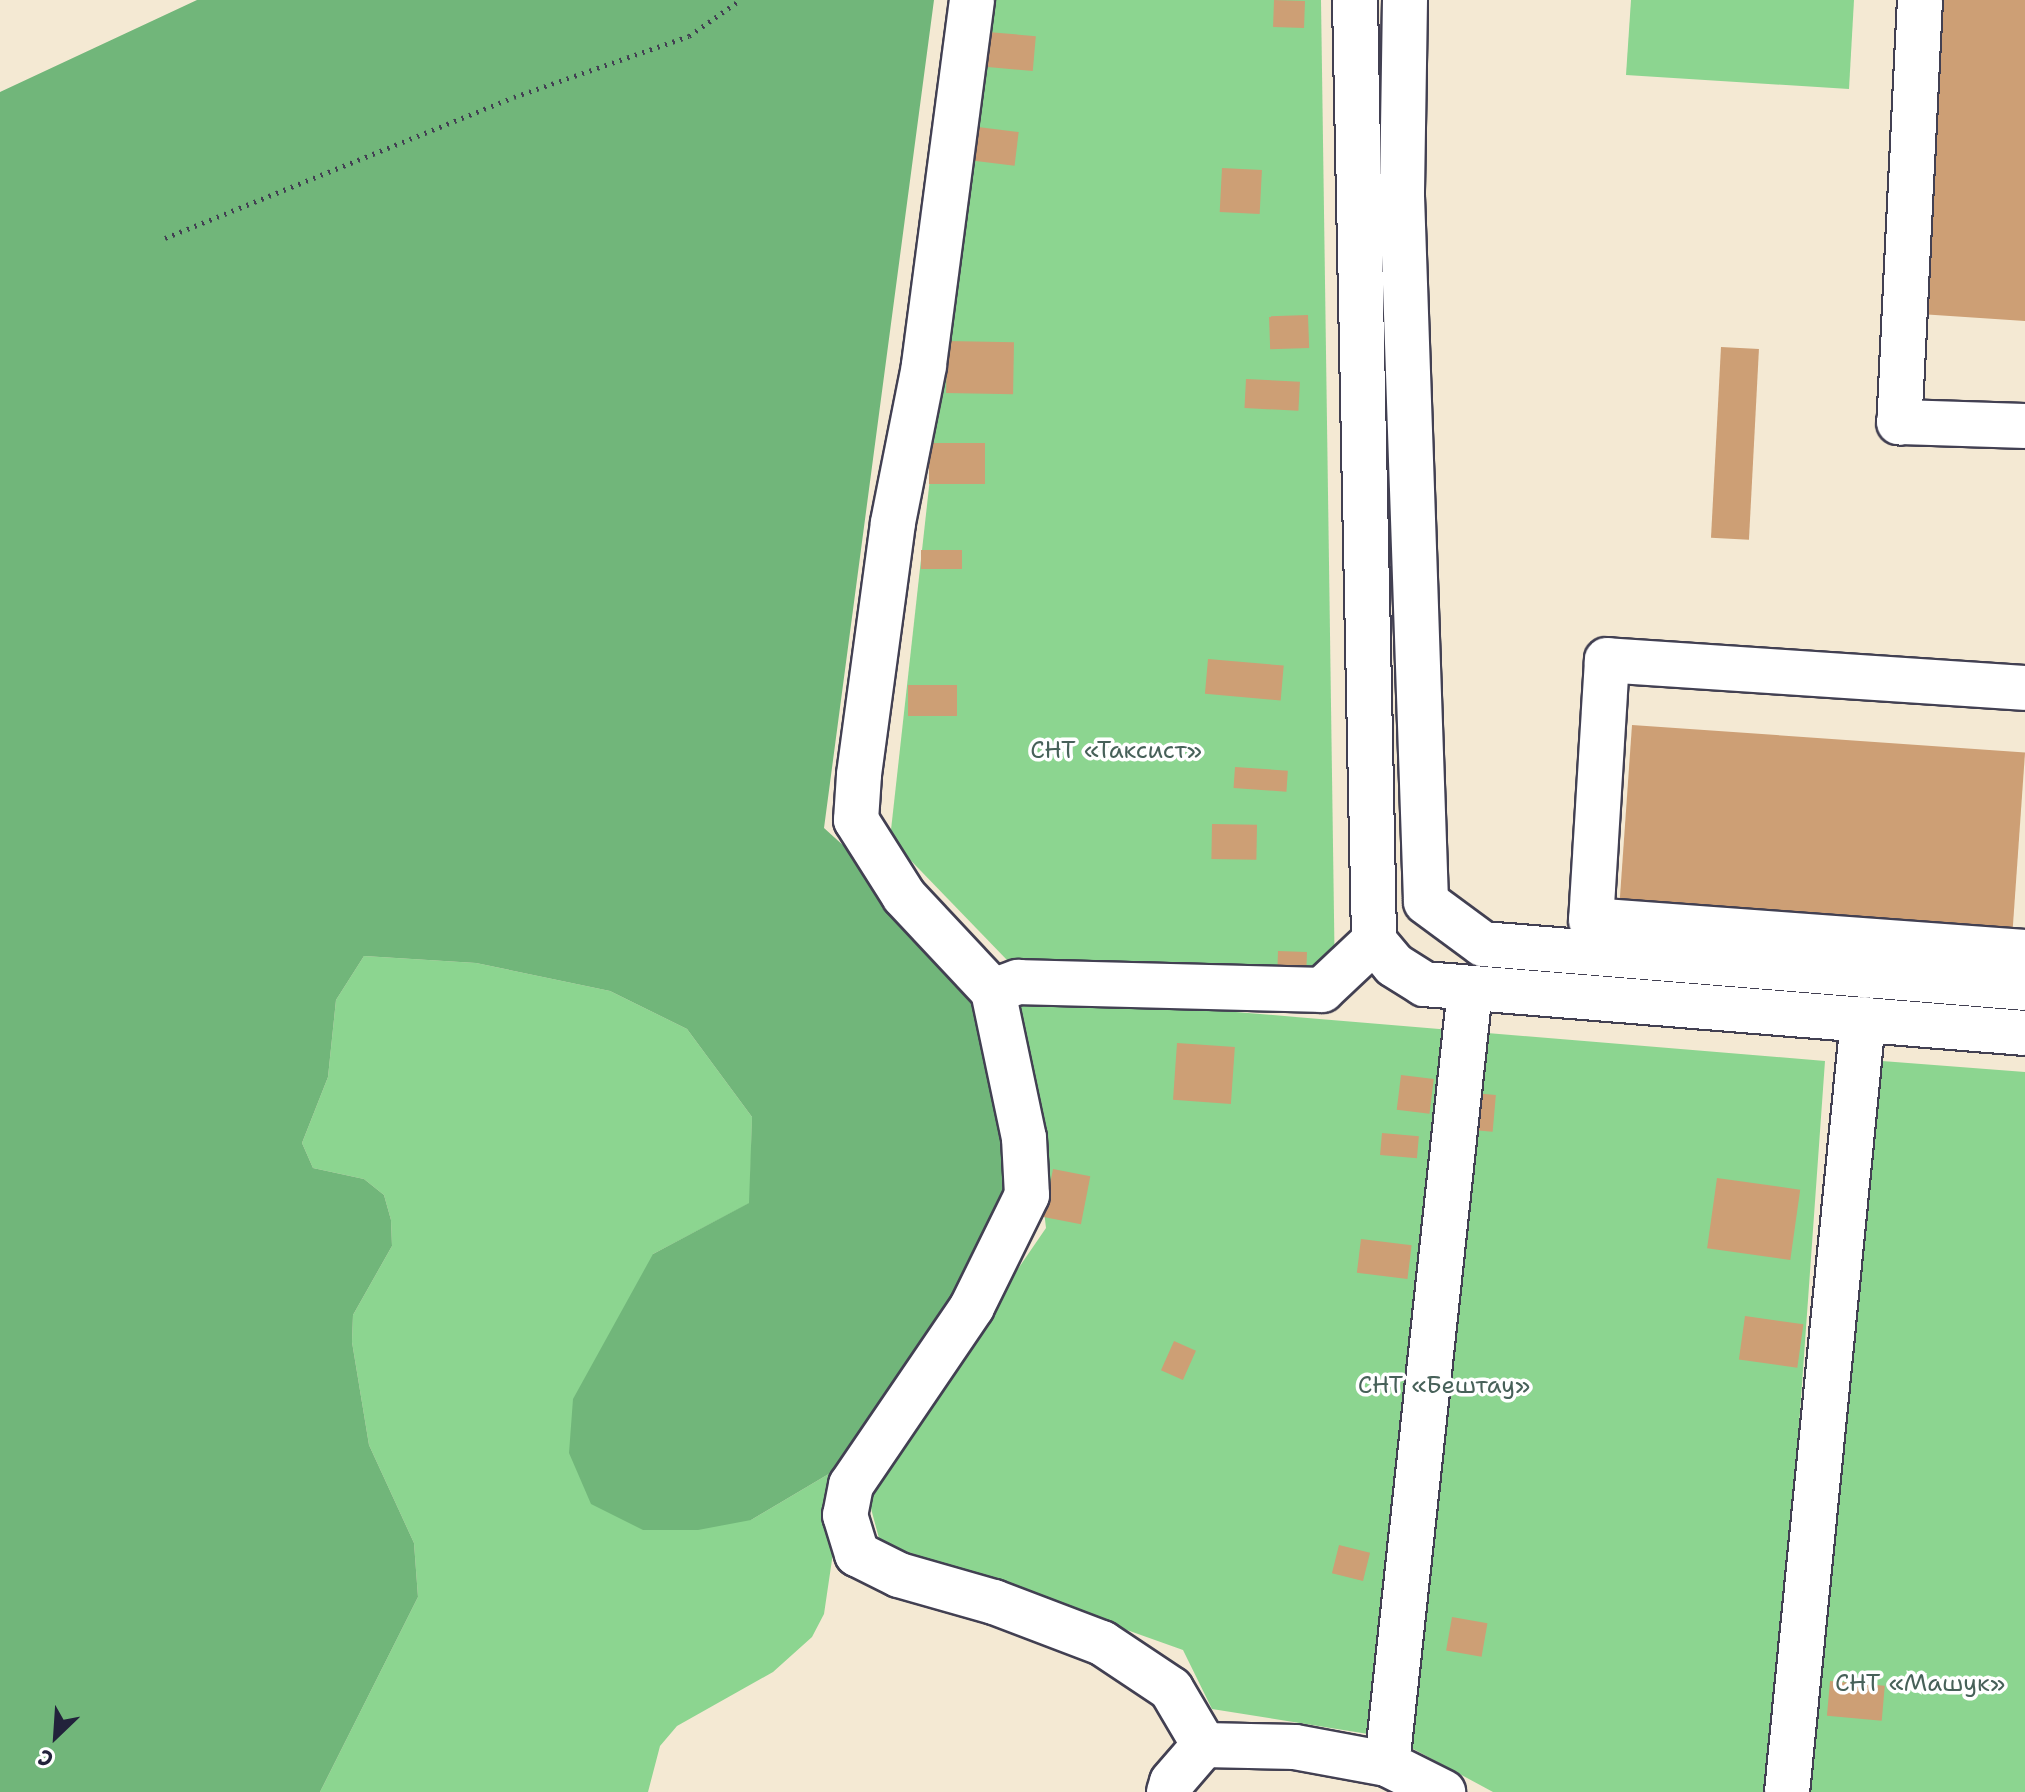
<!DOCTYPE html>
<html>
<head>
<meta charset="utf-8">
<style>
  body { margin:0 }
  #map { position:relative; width:2025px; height:1792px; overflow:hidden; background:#f4e9d3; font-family:"Shantell Sans",sans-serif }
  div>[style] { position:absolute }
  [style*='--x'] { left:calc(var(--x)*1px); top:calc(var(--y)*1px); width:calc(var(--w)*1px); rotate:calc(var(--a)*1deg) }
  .green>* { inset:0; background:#8cd590 }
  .forest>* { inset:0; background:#71b67a }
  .building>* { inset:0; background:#cd9f75; transform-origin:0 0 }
  .path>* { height:5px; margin-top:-2.5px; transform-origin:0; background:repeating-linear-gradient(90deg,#424052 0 2px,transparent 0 8px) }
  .roads { filter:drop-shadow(2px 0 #424052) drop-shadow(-2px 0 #424052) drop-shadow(0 2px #424052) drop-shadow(0 -2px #424052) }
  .minor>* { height:44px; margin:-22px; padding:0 22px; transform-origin:22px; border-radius:22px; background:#fff }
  span { translate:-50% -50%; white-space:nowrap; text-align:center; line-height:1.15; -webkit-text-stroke:7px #fff; paint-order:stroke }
  .park-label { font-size:24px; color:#476159 }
  .north { position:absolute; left:16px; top:1696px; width:80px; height:80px; -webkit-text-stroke:6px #fff; paint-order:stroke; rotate:205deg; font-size:22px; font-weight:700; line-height:32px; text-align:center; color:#22223b }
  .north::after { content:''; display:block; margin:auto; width:28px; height:36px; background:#22223b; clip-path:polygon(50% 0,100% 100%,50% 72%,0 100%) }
</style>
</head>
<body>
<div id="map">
  <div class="green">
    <i style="clip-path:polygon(983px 0,1321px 0,1335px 986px,1007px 960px,890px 839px)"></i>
    <i style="clip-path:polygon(1631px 0,1854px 0,1849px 89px,1626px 75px)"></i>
    <i style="clip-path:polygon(364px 956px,476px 963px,610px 991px,687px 1029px,752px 1117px,750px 1203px,653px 1254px,751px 1520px,832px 1472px,833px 1553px,824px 1614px,812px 1637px,773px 1672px,677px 1726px,660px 1746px,648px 1792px,320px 1792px,418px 1597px,414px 1543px,369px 1445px,352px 1342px,353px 1315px,392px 1246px,391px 1220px,384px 1195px,364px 1179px,313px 1168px,302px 1143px,328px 1077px,336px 1000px)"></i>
    <i style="clip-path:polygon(1019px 994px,1825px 1061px,1773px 1792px,1493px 1792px,1393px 1738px,1212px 1709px,1183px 1650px,880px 1542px,866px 1490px,1046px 1228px)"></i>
    <i style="clip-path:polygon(1869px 1060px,2025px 1072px,2025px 1792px,1805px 1792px)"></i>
  </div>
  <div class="forest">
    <i style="clip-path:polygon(197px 0,934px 0,824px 828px,994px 982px,1018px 1234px,832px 1472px,751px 1520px,698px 1530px,643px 1530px,591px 1504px,569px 1453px,573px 1399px,653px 1254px,749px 1203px,752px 1117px,687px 1029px,610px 991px,476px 963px,364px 956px,336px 1000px,328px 1077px,302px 1143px,313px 1168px,364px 1179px,384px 1195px,391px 1220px,392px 1246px,353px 1315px,352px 1342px,369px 1445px,414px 1543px,418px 1597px,320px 1792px,0 1792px,0 92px)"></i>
  </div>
  <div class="building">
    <i style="left:1274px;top:0;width:31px;height:27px;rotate:2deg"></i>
    <i style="clip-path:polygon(1940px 0,2025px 0,2025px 321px,1920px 314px)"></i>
    <i style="left:988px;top:32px;width:48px;height:35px;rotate:5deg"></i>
    <i style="left:978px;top:127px;width:41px;height:34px;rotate:7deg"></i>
    <i style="left:1222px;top:168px;width:40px;height:44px;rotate:3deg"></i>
    <i style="left:1308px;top:315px;width:33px;height:39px;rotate:88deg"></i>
    <i style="left:947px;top:341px;width:67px;height:52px;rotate:1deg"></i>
    <i style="left:1721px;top:347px;width:38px;height:191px;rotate:3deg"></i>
    <i style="left:1246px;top:379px;width:54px;height:29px;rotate:3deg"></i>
    <i style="left:929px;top:443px;width:56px;height:41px"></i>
    <i style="left:921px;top:550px;width:41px;height:19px"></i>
    <i style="left:1208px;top:659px;width:76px;height:35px;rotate:5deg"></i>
    <i style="left:957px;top:685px;width:31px;height:49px;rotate:90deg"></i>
    <i style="left:1632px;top:725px;width:394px;height:184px;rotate:4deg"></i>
    <i style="left:1235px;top:767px;width:53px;height:21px;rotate:4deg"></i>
    <i style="left:1212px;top:824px;width:45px;height:35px;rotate:1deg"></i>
    <i style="left:1278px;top:951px;width:29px;height:23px;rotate:2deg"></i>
    <i style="left:1177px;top:1043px;width:58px;height:57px;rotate:4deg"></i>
    <i style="left:1401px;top:1075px;width:33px;height:35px;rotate:7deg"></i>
    <i style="left:1462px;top:1092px;width:34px;height:37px;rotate:5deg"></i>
    <i style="left:1382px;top:1133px;width:37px;height:22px;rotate:5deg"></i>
    <i style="left:1053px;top:1169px;width:38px;height:49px;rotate:11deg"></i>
    <i style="left:1717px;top:1178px;width:84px;height:71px;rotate:8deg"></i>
    <i style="left:1361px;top:1239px;width:51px;height:34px;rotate:7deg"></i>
    <i style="left:1745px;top:1316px;width:59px;height:44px;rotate:8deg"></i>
    <i style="left:1174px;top:1341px;width:24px;height:32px;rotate:24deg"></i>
    <i style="left:1339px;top:1545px;width:32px;height:29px;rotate:14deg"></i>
    <i style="left:1452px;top:1617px;width:36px;height:34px;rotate:10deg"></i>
    <i style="left:1830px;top:1681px;width:55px;height:35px;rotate:5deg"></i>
  </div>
  <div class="path">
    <i style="--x:165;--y:238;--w:376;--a:-22"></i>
    <i style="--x:514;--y:97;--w:185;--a:-19.2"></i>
    <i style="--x:689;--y:36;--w:62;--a:-35.2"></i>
  </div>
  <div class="roads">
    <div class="minor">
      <i style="--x:972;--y:0;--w:369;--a:97.5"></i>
      <i style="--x:924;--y:366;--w:160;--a:101.2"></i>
      <i style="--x:893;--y:523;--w:254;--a:97.7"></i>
      <i style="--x:859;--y:775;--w:45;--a:93.8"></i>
      <i style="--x:856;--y:820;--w:90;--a:57.7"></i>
      <i style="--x:904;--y:896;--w:130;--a:46.9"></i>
      <i style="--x:993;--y:991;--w:150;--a:78.1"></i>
      <i style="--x:1024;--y:1138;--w:57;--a:87"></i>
      <i style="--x:1027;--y:1195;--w:125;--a:116.2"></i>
      <i style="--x:972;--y:1307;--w:215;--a:124.2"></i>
      <i style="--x:851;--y:1485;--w:31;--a:101"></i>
      <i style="--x:845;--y:1515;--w:41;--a:72.9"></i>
      <i style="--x:857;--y:1554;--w:47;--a:26.6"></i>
      <i style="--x:899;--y:1575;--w:99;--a:15.9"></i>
      <i style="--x:994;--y:1602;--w:116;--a:20.8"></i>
      <i style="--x:1102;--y:1643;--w:83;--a:33.7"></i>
      <i style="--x:1171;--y:1689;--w:65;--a:59.5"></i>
      <i style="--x:1355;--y:0;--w:941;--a:88.84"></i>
      <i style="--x:1374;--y:941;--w:31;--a:50"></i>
      <i style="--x:1394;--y:965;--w:36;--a:32"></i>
      <i style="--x:1424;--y:984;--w:603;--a:4.66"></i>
      <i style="--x:1405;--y:0;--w:196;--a:90.9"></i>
      <i style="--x:1402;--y:196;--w:706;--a:88.05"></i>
      <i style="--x:1426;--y:902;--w:71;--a:36.4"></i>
      <i style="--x:1483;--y:944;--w:544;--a:4.64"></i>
      <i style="--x:1920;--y:0;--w:423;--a:92.8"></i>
      <i style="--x:1899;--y:422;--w:126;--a:1.8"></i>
      <i style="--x:2025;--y:688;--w:419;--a:-176.2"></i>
      <i style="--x:1607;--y:660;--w:260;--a:93.5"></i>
      <i style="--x:1591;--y:920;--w:435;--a:4.2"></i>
      <i style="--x:993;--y:991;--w:27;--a:-20"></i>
      <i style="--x:1018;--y:982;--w:304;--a:1.5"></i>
      <i style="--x:1322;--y:990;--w:71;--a:-43.3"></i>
      <i style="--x:1387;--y:1764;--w:778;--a:-83.88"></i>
      <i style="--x:1169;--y:1792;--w:10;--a:-73"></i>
      <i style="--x:1172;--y:1782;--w:49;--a:-49.1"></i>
      <i style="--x:1204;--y:1745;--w:91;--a:1.3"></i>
      <i style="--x:1295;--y:1747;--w:94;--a:10.5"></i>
      <i style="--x:1387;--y:1764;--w:63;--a:26.6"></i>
      <i style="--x:1787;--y:1792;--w:777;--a:-84.38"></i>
    </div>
  </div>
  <div class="park-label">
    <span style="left:1116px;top:751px">СНТ «Таксист»</span>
    <span style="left:1444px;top:1386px">СНТ «Бештау»</span>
    <span style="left:1920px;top:1684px">СНТ «Машук»</span>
  </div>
  <div class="north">С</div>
</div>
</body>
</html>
